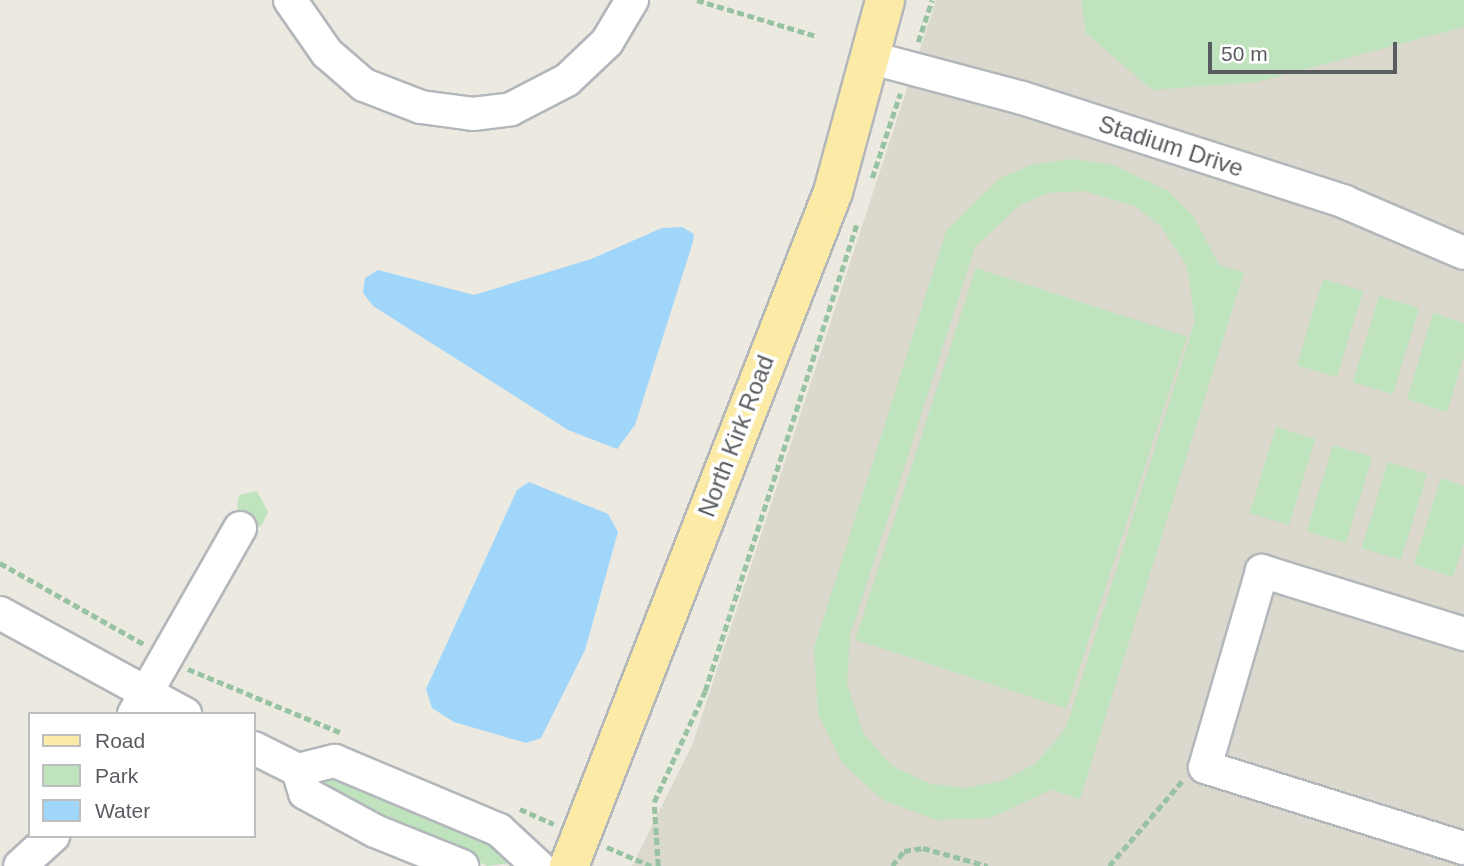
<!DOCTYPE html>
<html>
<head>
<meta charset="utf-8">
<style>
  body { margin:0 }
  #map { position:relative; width:1464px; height:866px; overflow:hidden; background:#ece9e0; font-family:Arial,sans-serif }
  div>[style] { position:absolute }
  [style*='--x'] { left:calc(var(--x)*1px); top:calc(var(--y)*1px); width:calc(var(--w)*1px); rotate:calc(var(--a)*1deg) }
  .education>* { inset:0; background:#dbd8ce }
  .green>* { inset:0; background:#bee3bd; transform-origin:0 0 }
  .water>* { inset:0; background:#a1d6fb }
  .path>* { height:4.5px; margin-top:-2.25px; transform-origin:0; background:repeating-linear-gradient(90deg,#97c3a2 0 7px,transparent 0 10.5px) }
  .roads { filter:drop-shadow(2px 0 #b3b7bb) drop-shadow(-2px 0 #b3b7bb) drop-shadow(0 2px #b3b7bb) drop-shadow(0 -2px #b3b7bb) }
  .minor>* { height:32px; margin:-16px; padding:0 16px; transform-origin:16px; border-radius:16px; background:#fff }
  .major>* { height:38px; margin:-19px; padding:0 19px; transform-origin:19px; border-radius:19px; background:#fbeba6 }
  span { translate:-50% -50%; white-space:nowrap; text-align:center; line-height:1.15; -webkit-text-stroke:7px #fff; paint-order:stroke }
  .street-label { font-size:24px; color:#595d61 }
  .legend { position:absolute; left:28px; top:712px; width:228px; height:126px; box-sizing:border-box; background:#fff; border:2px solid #bdbec0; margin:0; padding:9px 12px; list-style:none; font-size:21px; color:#595d61 }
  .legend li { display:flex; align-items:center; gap:14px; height:35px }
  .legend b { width:35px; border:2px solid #bdbec0 }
  .scale { position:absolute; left:1208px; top:42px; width:189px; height:32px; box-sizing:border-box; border:4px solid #595d61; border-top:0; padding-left:9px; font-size:21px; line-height:24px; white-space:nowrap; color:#595d61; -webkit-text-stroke:5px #fff; paint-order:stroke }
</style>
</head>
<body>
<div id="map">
  <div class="education">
    <i style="clip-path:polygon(936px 0,1464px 0,1464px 866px,632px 866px,693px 743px)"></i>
  </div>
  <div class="green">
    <i style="clip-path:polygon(1081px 0,1464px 0,1464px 27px,1257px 82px,1152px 90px,1086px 33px)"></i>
    <i style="clip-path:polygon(evenodd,1072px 159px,1114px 165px,1168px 191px,1194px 217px,1219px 265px,1244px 272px,1080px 799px,1051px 790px,990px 818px,936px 820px,883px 800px,843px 764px,818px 714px,814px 648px,946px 231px,1000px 178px,1034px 164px,1072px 159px,1084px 191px,1135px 206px,1161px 227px,1187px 266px,1195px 321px,1066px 728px,1035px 764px,1002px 781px,965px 788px,930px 784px,891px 765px,864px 734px,847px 684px,850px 636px,975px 247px,1020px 205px,1048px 193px,1084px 191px)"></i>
    <i style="left:976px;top:268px;width:222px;height:391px;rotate:18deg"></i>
    <i style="left:1323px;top:279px;width:42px;height:90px;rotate:17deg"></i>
    <i style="left:1379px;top:296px;width:42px;height:90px;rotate:17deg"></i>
    <i style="clip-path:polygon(1433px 313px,1464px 323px,1464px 356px,1447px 412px,1407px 399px)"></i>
    <i style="left:1276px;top:427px;width:41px;height:90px;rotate:17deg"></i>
    <i style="left:1333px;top:445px;width:41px;height:90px;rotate:17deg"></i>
    <i style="left:1388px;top:462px;width:41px;height:90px;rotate:17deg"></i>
    <i style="clip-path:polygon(1441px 478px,1464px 486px,1464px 543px,1453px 577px,1414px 564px)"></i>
    <i style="clip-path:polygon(257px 491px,268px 512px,262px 525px,233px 544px,239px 495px)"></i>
    <i style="clip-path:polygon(328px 774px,503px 847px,510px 863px,488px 866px,330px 797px,318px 790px,318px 776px)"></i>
  </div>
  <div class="water">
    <i style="clip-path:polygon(682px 227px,694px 234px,693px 242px,635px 425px,617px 449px,568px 430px,373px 306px,363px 293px,365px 278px,378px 270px,474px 295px,591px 259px,662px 228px)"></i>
    <i style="clip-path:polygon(529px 482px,608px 514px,618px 532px,585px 650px,541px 738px,526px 743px,454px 722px,432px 708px,426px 689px,517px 490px)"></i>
  </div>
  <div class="path">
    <i style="--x:697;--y:0;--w:124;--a:16.8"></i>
    <i style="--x:918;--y:42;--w:44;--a:-71.6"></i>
    <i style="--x:872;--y:178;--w:89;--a:-71.6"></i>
    <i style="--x:0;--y:563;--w:165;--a:29.4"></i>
    <i style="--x:188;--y:669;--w:167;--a:22.6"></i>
    <i style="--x:520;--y:809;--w:37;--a:24"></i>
    <i style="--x:607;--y:847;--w:48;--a:23.4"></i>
    <i style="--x:658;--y:866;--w:64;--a:-93.6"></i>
    <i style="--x:654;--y:802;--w:122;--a:-65.3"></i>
    <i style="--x:705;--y:691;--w:492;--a:-72"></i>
    <i style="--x:892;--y:866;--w:19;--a:-51"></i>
    <i style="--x:904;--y:851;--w:19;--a:-9"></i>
    <i style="--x:923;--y:848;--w:67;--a:15.5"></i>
    <i style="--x:1109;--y:866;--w:112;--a:-49.3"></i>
  </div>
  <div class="roads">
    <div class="minor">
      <i style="--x:290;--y:0;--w:65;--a:55.1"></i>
      <i style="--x:327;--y:53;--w:49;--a:40.9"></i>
      <i style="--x:364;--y:85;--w:61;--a:21.1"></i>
      <i style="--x:421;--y:107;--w:52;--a:7.7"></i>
      <i style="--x:473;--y:114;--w:38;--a:-7"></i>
      <i style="--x:511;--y:109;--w:63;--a:-27.4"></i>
      <i style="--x:567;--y:80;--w:55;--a:-43.5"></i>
      <i style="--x:607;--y:42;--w:49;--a:-59.2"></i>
      <i style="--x:872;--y:58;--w:155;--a:14.9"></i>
      <i style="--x:1022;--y:98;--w:339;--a:17.8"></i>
      <i style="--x:1345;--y:202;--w:129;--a:23.2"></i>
      <i style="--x:0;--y:613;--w:211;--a:28.6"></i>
      <i style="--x:1464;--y:634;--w:212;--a:-162.7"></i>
      <i style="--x:1262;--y:571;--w:204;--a:106.2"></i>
      <i style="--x:1205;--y:767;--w:271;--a:17.4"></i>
      <i style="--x:134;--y:714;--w:214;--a:-60.3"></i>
      <i style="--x:254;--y:748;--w:49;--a:26.6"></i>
      <i style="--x:298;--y:770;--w:24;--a:73"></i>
      <i style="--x:305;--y:793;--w:80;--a:28.5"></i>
      <i style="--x:375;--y:831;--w:94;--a:21.9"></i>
      <i style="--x:298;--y:770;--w:38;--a:-14"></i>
      <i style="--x:335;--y:761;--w:178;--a:22.8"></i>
      <i style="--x:499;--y:830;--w:53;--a:42.7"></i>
      <i style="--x:20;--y:866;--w:45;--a:-42.3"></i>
    </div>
    <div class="major">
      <i style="--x:569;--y:866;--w:724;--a:-68.61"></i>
      <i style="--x:833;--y:192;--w:199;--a:-74.8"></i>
    </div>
  </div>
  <div class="street-label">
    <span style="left:1171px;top:146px;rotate:18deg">Stadium Drive</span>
    <span style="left:736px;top:436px;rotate:-69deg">North Kirk Road</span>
  </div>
  <ul class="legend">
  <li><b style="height:9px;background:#fbeba6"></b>Road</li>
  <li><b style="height:19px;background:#bee3bd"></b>Park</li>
  <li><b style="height:19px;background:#a1d6fb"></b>Water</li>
  </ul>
  <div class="scale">50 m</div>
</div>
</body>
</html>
